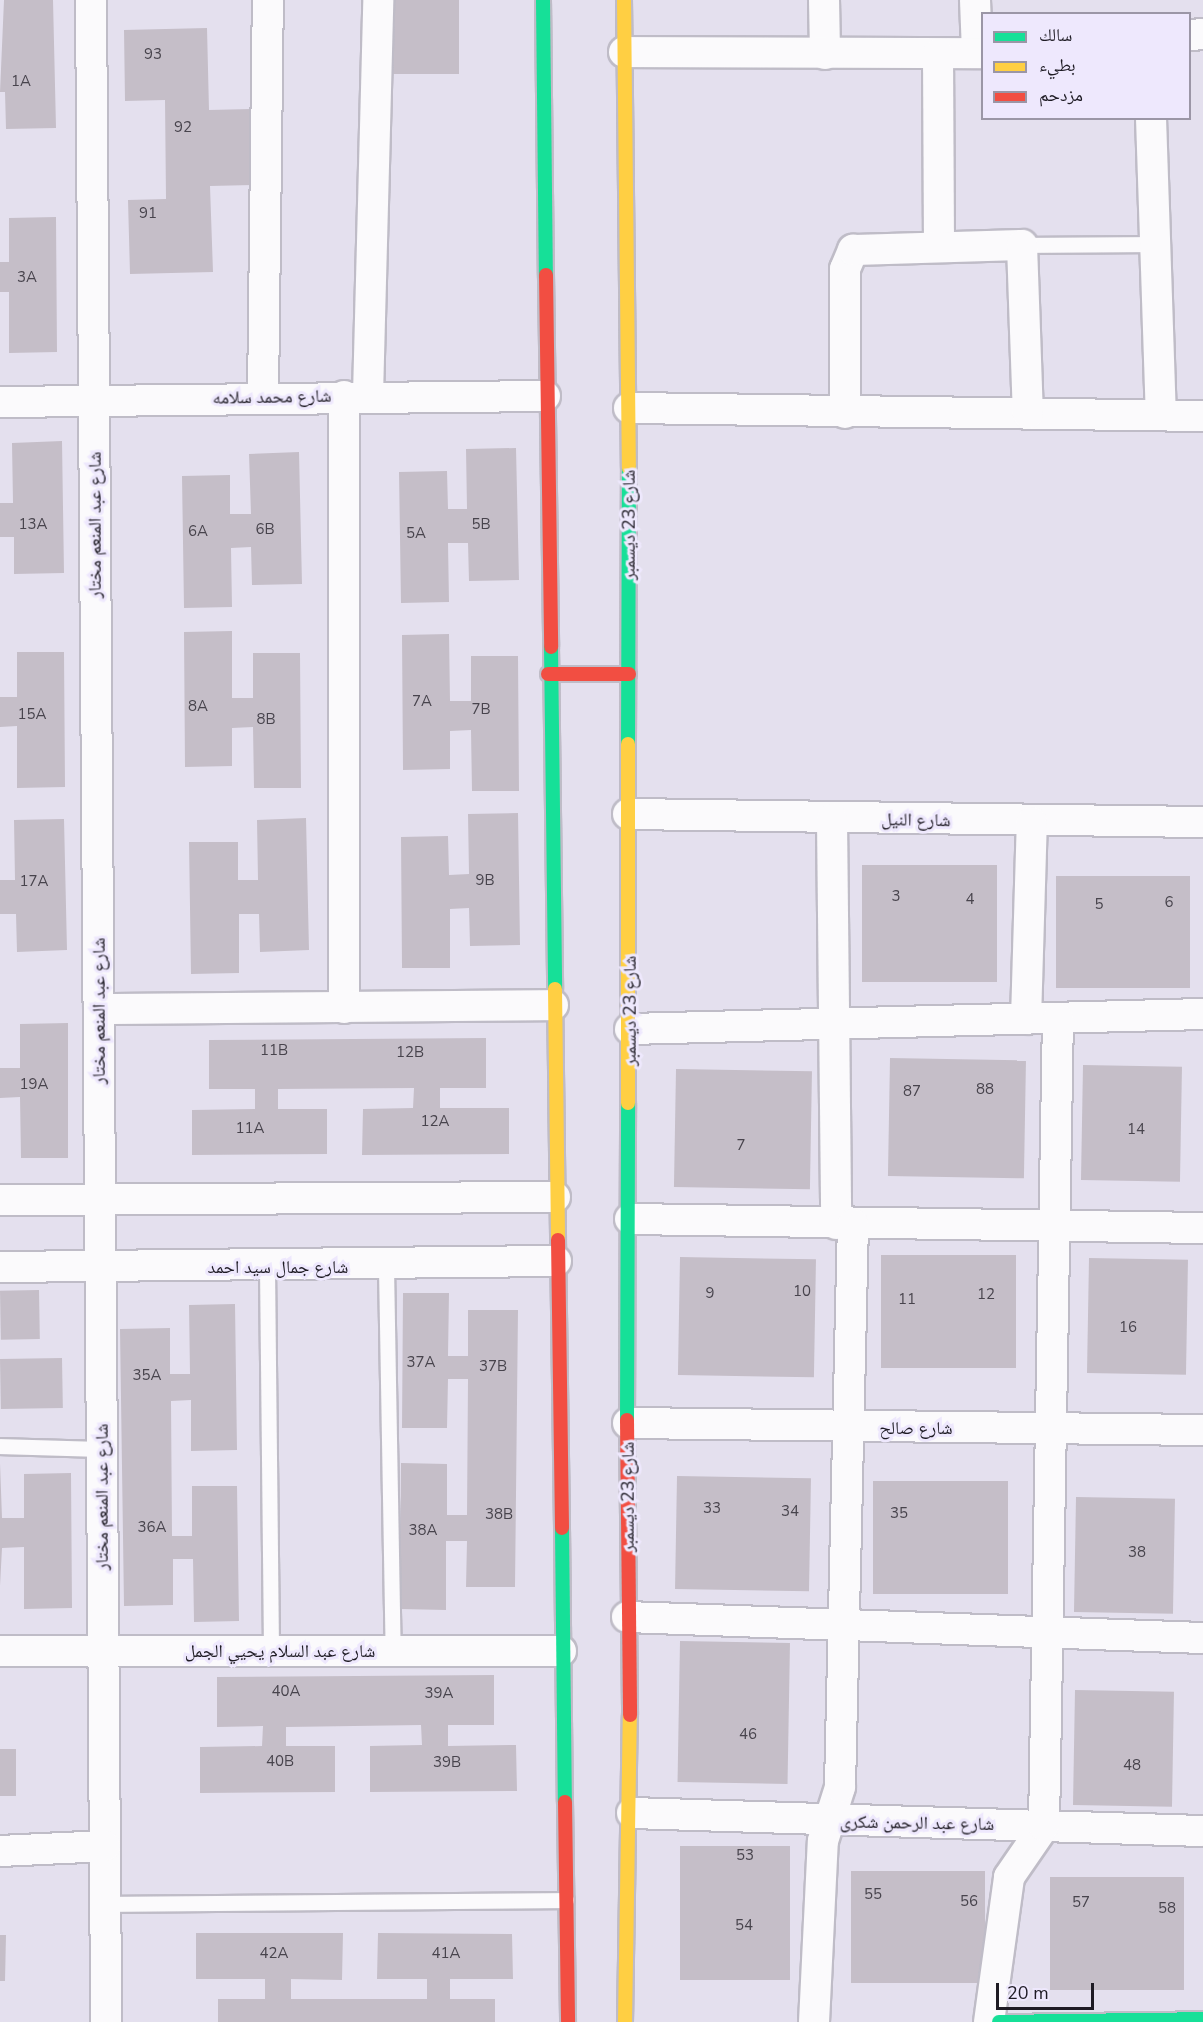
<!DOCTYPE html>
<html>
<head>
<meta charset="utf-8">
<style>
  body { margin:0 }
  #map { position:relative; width:1203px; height:2022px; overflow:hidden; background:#e4e0ee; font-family:"Nunito Sans","Noto Naskh Arabic",sans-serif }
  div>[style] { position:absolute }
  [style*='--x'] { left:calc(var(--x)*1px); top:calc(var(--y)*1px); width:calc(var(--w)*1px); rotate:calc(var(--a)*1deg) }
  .building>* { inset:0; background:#c5bec8; transform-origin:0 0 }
  .roads { filter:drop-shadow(2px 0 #bfbcc7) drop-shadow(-2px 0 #bfbcc7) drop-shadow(0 2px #bfbcc7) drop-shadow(0 -2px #bfbcc7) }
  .lane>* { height:15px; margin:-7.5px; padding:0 7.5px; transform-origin:7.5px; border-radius:7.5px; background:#fbfafc }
  .street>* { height:30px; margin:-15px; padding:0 15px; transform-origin:15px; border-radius:15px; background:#fbfafc }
  .fast>* { height:14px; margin:-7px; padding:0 7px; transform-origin:7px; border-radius:7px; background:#16e098 }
  .slow>* { height:14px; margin:-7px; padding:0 7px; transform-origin:7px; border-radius:7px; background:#ffcf43 }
  .jam>* { height:14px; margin:-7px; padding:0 7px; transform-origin:7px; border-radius:7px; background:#f24e42 }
  span { translate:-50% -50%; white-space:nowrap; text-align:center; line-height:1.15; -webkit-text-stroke:6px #eee8fd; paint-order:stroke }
  .number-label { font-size:15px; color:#48444d }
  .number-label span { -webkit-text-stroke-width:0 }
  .street-label { font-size:18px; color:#1e1b24 }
  .legend { position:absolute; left:981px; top:12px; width:210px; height:108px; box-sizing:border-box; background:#eee8fd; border:2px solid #9b96a6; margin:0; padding:8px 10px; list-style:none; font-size:18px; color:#1e1b24 }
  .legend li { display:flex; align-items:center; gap:12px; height:30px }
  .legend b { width:30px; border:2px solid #9b96a6 }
  .scale { position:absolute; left:996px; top:1983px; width:98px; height:27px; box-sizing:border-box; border:3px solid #1e1b24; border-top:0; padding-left:8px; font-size:18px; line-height:21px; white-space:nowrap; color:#1e1b24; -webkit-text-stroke:4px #eee8fd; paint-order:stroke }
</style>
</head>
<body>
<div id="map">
  <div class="building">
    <i style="clip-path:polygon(4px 0,53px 0,56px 128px,6px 129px,5px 92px,0 92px)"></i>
    <i style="left:380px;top:0;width:79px;height:74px"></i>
    <i style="clip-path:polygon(207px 28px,209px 110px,251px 109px,252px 185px,210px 186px,213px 272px,130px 274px,128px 200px,166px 199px,165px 100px,125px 101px,124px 30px)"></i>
    <i style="clip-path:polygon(56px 217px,57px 352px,9px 353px,9px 292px,0 292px,0 262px,9px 262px,9px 218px)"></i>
    <i style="clip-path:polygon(62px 441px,64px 573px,14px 574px,14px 537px,0 537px,0 503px,13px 503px,12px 443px)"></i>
    <i style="clip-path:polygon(516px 448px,519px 580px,469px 581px,468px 543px,448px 543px,449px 602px,401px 603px,399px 472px,447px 471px,448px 509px,467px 509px,466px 449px)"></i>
    <i style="clip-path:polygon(299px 452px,302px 584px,252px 585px,251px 547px,231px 548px,232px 607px,184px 608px,182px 476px,230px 475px,230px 514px,251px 514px,249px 454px)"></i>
    <i style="clip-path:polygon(232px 631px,232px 698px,253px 698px,253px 653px,300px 653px,301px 788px,254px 788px,253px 727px,232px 728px,232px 766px,185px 767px,184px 632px)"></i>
    <i style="clip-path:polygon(449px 634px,450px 701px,471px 701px,471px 656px,518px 656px,519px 791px,472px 791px,471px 730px,450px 731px,450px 769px,403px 770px,402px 635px)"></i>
    <i style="clip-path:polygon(17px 652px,64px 652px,65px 787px,17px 788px,17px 726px,0 727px,0 697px,17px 697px)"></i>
    <i style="clip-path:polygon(518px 813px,520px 945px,470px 946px,469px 908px,450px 909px,450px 968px,402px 968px,401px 837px,448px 836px,449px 875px,469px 874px,468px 814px)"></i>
    <i style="clip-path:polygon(306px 818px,309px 950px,260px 952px,259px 914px,239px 914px,239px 973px,191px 974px,189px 842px,238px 842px,238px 880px,258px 880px,257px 820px)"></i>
    <i style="clip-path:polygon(64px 819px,67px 950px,17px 952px,16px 914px,0 914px,0 880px,15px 880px,14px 820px)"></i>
    <i style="left:862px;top:865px;width:135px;height:117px"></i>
    <i style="left:1056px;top:876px;width:134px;height:112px"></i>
    <i style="clip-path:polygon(68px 1023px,68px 1158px,21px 1158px,20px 1097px,0 1098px,0 1068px,20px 1068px,20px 1024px)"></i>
    <i style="clip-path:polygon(486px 1038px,486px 1088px,440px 1088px,440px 1108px,509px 1108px,509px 1154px,362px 1155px,363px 1109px,413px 1108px,414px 1088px,278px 1089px,278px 1109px,327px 1109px,327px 1154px,192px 1155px,192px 1110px,255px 1109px,255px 1089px,209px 1089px,209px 1040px)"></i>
    <i style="left:890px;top:1058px;width:136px;height:118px;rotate:1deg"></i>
    <i style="left:1083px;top:1065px;width:99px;height:115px;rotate:1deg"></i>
    <i style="left:676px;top:1069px;width:136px;height:118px;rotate:1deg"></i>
    <i style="left:881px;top:1255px;width:135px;height:113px"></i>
    <i style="left:680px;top:1257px;width:136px;height:118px;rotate:1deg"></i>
    <i style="left:1089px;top:1258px;width:99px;height:115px;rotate:1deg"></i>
    <i style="left:39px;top:1290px;width:49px;height:39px;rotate:89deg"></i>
    <i style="clip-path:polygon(403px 1293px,449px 1293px,448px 1356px,468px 1356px,468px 1310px,518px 1310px,515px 1587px,466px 1587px,467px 1541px,446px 1541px,446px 1610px,400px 1609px,401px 1463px,447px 1464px,447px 1515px,467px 1515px,468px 1379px,448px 1379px,447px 1428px,402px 1428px)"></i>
    <i style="clip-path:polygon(235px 1304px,237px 1450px,191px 1451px,191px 1400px,171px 1401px,172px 1536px,192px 1536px,192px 1486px,237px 1486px,239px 1621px,194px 1622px,193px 1559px,173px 1559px,173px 1605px,124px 1606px,120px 1329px,170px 1328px,170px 1374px,190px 1374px,189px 1305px)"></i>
    <i style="left:62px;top:1358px;width:50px;height:62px;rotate:89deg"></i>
    <i style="clip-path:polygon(0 1463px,2px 1518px,24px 1518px,24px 1474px,71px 1473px,72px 1608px,24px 1609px,24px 1547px,2px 1548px,0 1586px)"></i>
    <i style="left:677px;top:1476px;width:134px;height:113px;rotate:1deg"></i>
    <i style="left:873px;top:1481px;width:135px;height:113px"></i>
    <i style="left:1076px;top:1497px;width:99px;height:115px;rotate:1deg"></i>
    <i style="left:680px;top:1641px;width:110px;height:141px;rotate:1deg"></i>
    <i style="clip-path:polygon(494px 1675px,494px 1725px,448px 1725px,448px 1746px,516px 1745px,517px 1791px,370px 1792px,370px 1746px,422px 1745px,421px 1725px,286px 1727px,286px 1746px,335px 1746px,335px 1792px,200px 1793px,200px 1747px,262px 1746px,263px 1726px,217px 1727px,217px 1677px)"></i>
    <i style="left:1075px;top:1690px;width:99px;height:115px;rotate:1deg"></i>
    <i style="left:0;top:1749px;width:16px;height:47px"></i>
    <i style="left:680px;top:1846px;width:110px;height:134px"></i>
    <i style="left:851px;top:1871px;width:134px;height:112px"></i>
    <i style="left:1050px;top:1877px;width:134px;height:113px"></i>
    <i style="clip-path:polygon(196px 1933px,343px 1933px,342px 1980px,291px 1979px,291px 1999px,427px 1999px,427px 1979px,377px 1979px,378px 1933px,512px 1934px,513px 1979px,450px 1979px,450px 1999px,495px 1999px,495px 2022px,218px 2022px,218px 1999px,265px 1999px,265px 1979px,196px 1979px)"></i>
    <i style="clip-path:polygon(0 1935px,6px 1935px,5px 1981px,0 1981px)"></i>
  </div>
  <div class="roads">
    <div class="lane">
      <i style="--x:1022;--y:245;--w:131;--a:-0.4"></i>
      <i style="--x:267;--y:1267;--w:385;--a:89.4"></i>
      <i style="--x:386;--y:1267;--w:384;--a:89"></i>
      <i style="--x:0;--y:1446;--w:102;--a:1.7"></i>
      <i style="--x:105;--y:1904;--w:461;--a:-0.5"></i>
    </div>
    <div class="street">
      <i style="--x:91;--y:0;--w:2022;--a:89.57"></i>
      <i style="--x:824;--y:0;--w:54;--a:88.9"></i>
      <i style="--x:975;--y:0;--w:53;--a:87.8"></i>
      <i style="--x:1190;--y:35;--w:13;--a:-4"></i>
      <i style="--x:624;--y:52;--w:358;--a:0.2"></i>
      <i style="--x:938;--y:54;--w:191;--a:89.7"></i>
      <i style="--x:1151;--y:118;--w:297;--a:88.1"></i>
      <i style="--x:368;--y:395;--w:395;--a:-88.5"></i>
      <i style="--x:263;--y:397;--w:397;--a:-89.3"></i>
      <i style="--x:0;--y:402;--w:545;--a:-0.63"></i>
      <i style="--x:629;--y:408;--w:574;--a:0.8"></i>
      <i style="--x:845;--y:413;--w:144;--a:-90"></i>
      <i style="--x:845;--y:269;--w:21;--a:-67"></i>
      <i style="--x:853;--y:250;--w:169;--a:-1.7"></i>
      <i style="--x:1022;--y:245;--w:169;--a:88"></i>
      <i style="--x:628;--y:814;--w:575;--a:0.8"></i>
      <i style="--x:832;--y:819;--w:405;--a:89.4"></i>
      <i style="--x:344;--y:1008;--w:612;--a:-90"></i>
      <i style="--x:99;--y:1009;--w:454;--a:-0.5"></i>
      <i style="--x:1026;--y:1019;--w:197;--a:-88.3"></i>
      <i style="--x:630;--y:1029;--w:573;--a:-1.5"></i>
      <i style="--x:0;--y:1200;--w:555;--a:-0.31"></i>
      <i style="--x:630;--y:1219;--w:573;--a:0.9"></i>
      <i style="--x:0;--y:1267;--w:556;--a:-0.62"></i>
      <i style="--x:628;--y:1423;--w:575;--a:0.7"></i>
      <i style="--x:627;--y:1617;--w:576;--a:2.09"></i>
      <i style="--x:0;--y:1651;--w:561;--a:0"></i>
      <i style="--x:632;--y:1813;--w:571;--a:1.81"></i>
      <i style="--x:0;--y:1851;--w:105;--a:-2.7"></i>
      <i style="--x:814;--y:2022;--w:181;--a:-87.2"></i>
      <i style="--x:823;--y:1841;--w:57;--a:-72.5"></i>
      <i style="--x:840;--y:1787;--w:563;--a:-88.68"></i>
      <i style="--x:989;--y:2022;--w:146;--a:-82.1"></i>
      <i style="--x:1009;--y:1877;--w:62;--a:-55.5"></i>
      <i style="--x:1044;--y:1826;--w:808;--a:-89.01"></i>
    </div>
    <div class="fast">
      <i style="--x:543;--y:0;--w:275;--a:89.4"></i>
      <i style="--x:551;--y:647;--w:342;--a:89.3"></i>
      <i style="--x:628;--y:744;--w:276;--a:-89.8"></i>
      <i style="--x:627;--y:1420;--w:317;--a:-89.8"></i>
      <i style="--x:562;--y:1528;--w:274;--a:89.4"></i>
      <i style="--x:999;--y:2022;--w:204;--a:-0.8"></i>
    </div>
    <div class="slow">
      <i style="--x:624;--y:0;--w:468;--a:89.4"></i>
      <i style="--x:555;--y:989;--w:251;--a:89.3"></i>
      <i style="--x:628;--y:1103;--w:359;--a:-90"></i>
      <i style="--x:625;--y:2022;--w:307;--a:-89.1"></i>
    </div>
    <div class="jam">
      <i style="--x:546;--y:275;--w:372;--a:89.2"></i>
      <i style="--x:548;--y:674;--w:81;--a:0"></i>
      <i style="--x:558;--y:1240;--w:288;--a:89.2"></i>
      <i style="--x:627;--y:1420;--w:295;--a:89.4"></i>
      <i style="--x:565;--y:1802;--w:220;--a:89.2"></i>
    </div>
  </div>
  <div class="number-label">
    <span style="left:153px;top:55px">93</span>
    <span style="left:21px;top:82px">1A</span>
    <span style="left:183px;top:128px">92</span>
    <span style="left:148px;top:214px">91</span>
    <span style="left:27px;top:278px">3A</span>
    <span style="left:33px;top:525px">13A</span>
    <span style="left:481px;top:525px">5B</span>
    <span style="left:265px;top:530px">6B</span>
    <span style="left:198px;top:532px">6A</span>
    <span style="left:416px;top:534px">5A</span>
    <span style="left:422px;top:702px">7A</span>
    <span style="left:198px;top:707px">8A</span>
    <span style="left:481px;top:710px">7B</span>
    <span style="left:32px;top:715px">15A</span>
    <span style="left:266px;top:720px">8B</span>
    <span style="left:485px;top:881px">9B</span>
    <span style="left:34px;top:882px">17A</span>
    <span style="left:896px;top:897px">3</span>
    <span style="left:970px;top:900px">4</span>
    <span style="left:1169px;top:903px">6</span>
    <span style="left:1099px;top:905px">5</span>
    <span style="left:274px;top:1051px">11B</span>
    <span style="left:410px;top:1053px">12B</span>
    <span style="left:34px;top:1085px">19A</span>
    <span style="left:985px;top:1090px">88</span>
    <span style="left:912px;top:1092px">87</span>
    <span style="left:435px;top:1122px">12A</span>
    <span style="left:250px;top:1129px">11A</span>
    <span style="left:1136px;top:1130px">14</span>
    <span style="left:741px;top:1146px">7</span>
    <span style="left:802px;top:1292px">10</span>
    <span style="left:710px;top:1294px">9</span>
    <span style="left:986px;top:1295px">12</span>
    <span style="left:907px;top:1300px">11</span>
    <span style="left:1128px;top:1328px">16</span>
    <span style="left:421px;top:1363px">37A</span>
    <span style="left:493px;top:1367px">37B</span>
    <span style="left:147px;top:1376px">35A</span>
    <span style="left:712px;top:1509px">33</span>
    <span style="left:790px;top:1512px">34</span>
    <span style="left:899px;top:1514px">35</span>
    <span style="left:499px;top:1515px">38B</span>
    <span style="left:152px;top:1528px">36A</span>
    <span style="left:423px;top:1531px">38A</span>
    <span style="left:1137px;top:1553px">38</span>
    <span style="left:286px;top:1692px">40A</span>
    <span style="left:439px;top:1694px">39A</span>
    <span style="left:748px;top:1735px">46</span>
    <span style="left:280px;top:1762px">40B</span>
    <span style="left:447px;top:1763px">39B</span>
    <span style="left:1132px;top:1766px">48</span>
    <span style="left:745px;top:1856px">53</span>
    <span style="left:873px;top:1895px">55</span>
    <span style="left:969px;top:1902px">56</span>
    <span style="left:1081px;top:1903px">57</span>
    <span style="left:1167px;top:1909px">58</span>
    <span style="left:744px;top:1926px">54</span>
    <span style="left:274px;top:1954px">42A</span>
    <span style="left:446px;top:1954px">41A</span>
  </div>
  <div class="street-label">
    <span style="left:272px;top:397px;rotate:-1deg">شارع محمد سلامه</span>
    <span style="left:95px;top:525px;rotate:-90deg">شارع عبد المنعم مختار</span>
    <span style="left:629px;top:525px;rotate:-90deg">شارع 23 ديسمبر</span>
    <span style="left:916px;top:820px;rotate:1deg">شارع النيل</span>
    <span style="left:99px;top:1011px;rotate:-90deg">شارع عبد المنعم مختار</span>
    <span style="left:630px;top:1011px;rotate:-90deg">شارع 23 ديسمبر</span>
    <span style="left:278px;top:1267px">شارع جمال سيد احمد</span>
    <span style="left:916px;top:1428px">شارع صالح</span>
    <span style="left:102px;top:1497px;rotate:-90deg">شارع عبد المنعم مختار</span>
    <span style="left:628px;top:1497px;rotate:-90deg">شارع 23 ديسمبر</span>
    <span style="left:280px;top:1651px">شارع عبد السلام يحيي الجمل</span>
    <span style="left:917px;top:1823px;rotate:1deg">شارع عبد الرحمن شكرى</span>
  </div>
  <ul class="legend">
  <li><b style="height:8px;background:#16e098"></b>سالك</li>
  <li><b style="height:8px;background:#ffcf43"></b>بطيء</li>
  <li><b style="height:8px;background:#f24e42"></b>مزدحم</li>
  </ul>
  <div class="scale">20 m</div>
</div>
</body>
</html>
